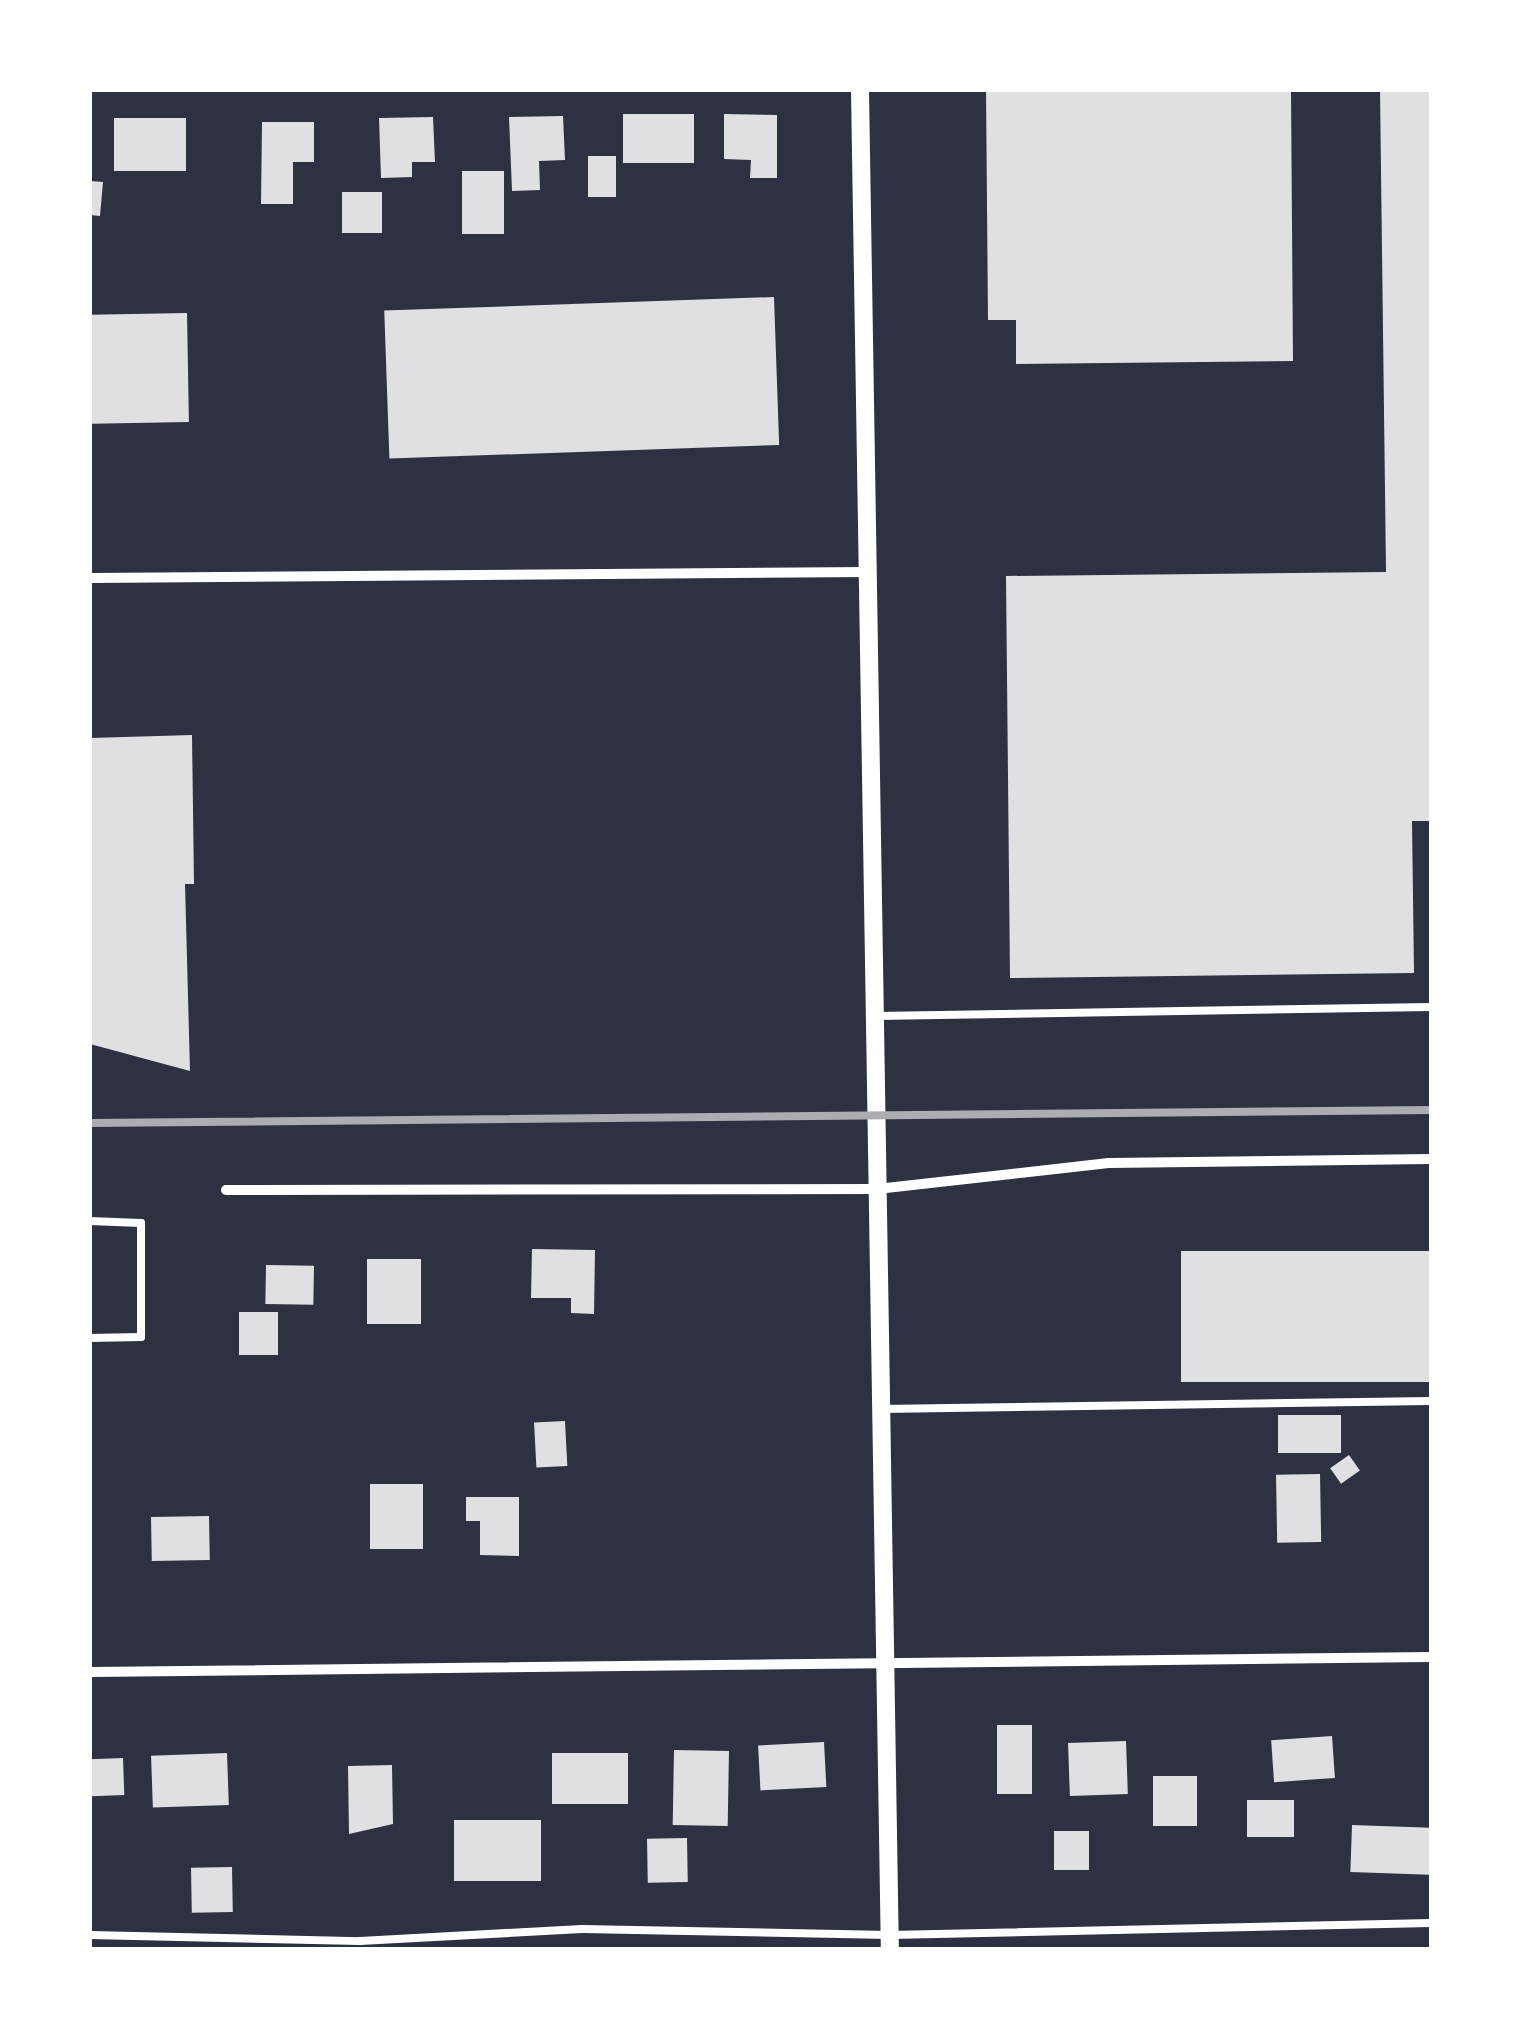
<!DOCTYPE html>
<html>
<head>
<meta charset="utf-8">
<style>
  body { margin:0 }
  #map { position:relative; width:1521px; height:2039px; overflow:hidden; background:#2d3142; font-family:"IBM Plex Sans",sans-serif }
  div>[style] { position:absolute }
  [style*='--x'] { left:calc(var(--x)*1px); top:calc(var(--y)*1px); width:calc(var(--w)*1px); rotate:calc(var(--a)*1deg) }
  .building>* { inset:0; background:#e0e0e3; transform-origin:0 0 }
  .service>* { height:8px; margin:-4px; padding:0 4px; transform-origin:4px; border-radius:4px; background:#fff }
  .minor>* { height:10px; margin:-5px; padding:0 5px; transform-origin:5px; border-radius:5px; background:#fff }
  .tertiary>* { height:18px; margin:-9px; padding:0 9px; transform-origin:9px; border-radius:9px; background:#fff }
  .rail>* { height:8px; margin:-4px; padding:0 4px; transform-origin:4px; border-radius:4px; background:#abadb3 }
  span { translate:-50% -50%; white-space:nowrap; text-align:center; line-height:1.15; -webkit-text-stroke:10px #fff; paint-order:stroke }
  .frame { position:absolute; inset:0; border:92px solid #fff; pointer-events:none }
</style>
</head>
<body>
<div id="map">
  <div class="building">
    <i style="clip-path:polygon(986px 90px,1291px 90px,1293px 361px,1016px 364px,1016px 320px,988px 320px)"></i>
    <i style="clip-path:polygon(1380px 90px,1431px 90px,1431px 821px,1412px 821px,1414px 973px,1010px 978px,1006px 576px,1386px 572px)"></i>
    <i style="left:623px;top:114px;width:71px;height:49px"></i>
    <i style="clip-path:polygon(724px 114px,777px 115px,777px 178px,750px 178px,751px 160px,724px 159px)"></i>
    <i style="clip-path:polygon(563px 116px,565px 160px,539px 161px,540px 190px,512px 191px,509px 117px)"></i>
    <i style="clip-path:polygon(433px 117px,435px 162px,412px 162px,412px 177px,381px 178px,379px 118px)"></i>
    <i style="left:114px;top:118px;width:72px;height:53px"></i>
    <i style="clip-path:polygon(262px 122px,314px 122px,314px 162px,293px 162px,293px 204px,261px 204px)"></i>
    <i style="left:588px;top:156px;width:28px;height:41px"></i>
    <i style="left:462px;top:171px;width:42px;height:63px"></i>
    <i style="clip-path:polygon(90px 181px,103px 182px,100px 216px,90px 215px)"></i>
    <i style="left:342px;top:192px;width:40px;height:41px"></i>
    <i style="left:774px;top:297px;width:148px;height:390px;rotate:88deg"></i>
    <i style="left:187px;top:313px;width:109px;height:97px;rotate:89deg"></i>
    <i style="clip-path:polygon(192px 735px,194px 884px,185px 884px,190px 1071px,90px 1044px,90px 738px)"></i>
    <i style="clip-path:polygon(532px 1249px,595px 1250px,594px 1314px,571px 1313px,571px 1298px,531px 1298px)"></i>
    <i style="left:1431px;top:1251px;width:131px;height:250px;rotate:90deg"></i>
    <i style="left:367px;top:1259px;width:54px;height:65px"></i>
    <i style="left:266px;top:1265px;width:48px;height:39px;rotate:1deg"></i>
    <i style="left:278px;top:1312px;width:43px;height:39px;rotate:90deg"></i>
    <i style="left:1278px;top:1415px;width:63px;height:38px"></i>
    <i style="left:565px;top:1421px;width:45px;height:31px;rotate:87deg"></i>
    <i style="left:1349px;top:1455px;width:19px;height:23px;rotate:55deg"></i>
    <i style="left:1320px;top:1474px;width:68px;height:44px;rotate:89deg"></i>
    <i style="left:370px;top:1484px;width:53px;height:65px"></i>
    <i style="clip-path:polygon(466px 1497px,519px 1497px,519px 1556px,480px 1555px,480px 1521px,466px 1521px)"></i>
    <i style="left:209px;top:1516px;width:44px;height:58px;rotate:89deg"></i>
    <i style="left:997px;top:1725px;width:35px;height:69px"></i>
    <i style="left:1332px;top:1736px;width:42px;height:61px;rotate:86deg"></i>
    <i style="left:1126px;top:1741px;width:53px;height:58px;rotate:88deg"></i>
    <i style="left:824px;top:1742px;width:45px;height:66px;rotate:87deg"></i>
    <i style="left:674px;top:1750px;width:55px;height:75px;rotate:1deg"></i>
    <i style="left:227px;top:1753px;width:52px;height:76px;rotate:88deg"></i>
    <i style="left:628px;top:1753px;width:51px;height:76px;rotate:90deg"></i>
    <i style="left:123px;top:1758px;width:37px;height:33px;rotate:88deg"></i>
    <i style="clip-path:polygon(392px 1765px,393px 1824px,349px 1834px,348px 1766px)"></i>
    <i style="left:1153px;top:1776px;width:44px;height:50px"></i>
    <i style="left:1247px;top:1800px;width:47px;height:37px"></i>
    <i style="left:541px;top:1820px;width:61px;height:87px;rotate:90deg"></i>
    <i style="left:1352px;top:1825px;width:79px;height:47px;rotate:2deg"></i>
    <i style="left:1054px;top:1831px;width:35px;height:39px"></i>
    <i style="left:687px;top:1838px;width:44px;height:40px;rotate:89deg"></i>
    <i style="left:232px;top:1867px;width:45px;height:41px;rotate:89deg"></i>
  </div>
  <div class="service">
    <i style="--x:876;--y:1016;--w:555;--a:-0.93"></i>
    <i style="--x:90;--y:1221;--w:51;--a:2.2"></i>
    <i style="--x:141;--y:1223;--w:114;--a:90"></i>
    <i style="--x:141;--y:1337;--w:51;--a:178.9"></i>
    <i style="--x:881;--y:1409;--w:550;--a:-0.83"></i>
    <i style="--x:90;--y:1935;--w:270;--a:1.3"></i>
    <i style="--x:360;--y:1941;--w:222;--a:-3.1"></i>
    <i style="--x:582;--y:1929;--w:308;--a:1.1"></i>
    <i style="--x:890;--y:1935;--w:541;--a:-1.27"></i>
  </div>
  <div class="minor">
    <i style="--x:90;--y:578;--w:778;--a:-0.44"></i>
    <i style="--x:226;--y:1190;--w:651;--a:-0.09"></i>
    <i style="--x:877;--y:1189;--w:233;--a:-6.4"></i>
    <i style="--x:1109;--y:1163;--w:322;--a:-0.7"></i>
    <i style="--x:90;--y:1672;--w:1341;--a:-0.64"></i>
  </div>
  <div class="tertiary">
    <i style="--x:860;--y:90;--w:1859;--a:89.08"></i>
  </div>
  <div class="rail">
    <i style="--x:90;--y:1123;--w:1341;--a:-0.56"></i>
  </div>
  <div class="frame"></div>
</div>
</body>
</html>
